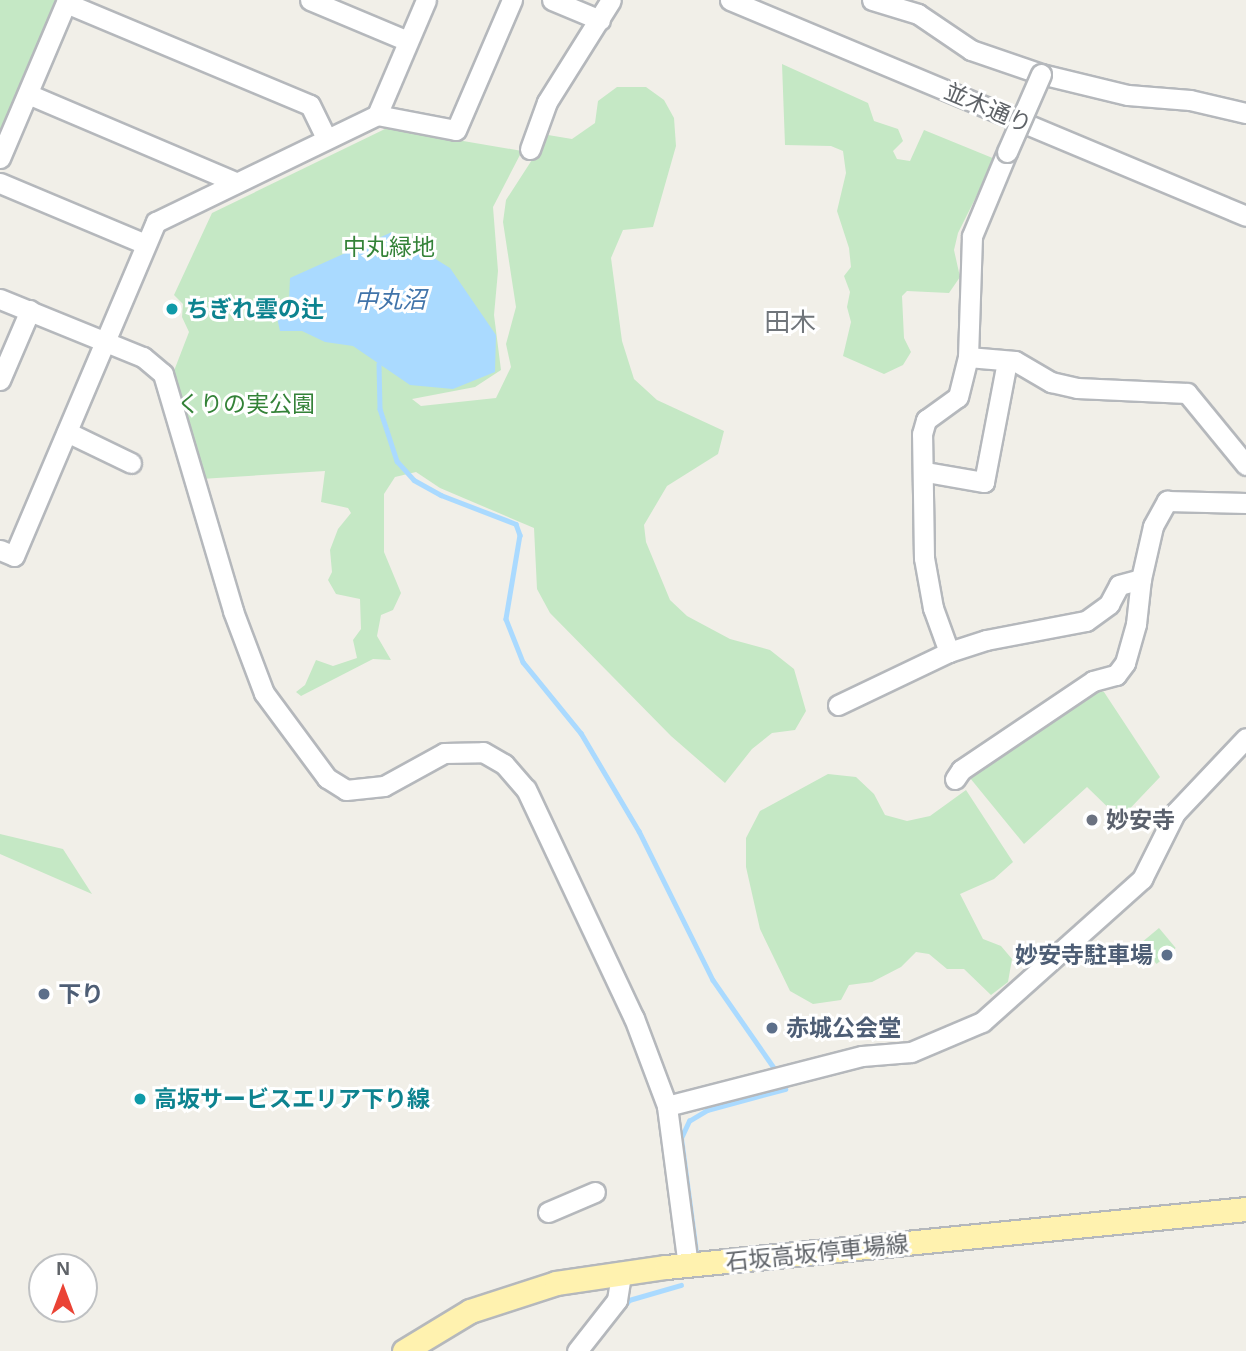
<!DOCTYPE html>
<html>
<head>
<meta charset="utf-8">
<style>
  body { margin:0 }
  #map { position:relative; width:1246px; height:1351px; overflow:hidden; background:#f1efe8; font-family:Helvetica,"Noto Sans JP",sans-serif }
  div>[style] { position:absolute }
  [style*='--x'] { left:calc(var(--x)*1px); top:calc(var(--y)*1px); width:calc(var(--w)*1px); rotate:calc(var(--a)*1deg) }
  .green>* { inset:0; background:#c5e8c5; transform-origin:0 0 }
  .water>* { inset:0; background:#aadaff }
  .stream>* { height:4.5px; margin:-2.25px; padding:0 2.25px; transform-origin:2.25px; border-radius:2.25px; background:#aadaff }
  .roads { filter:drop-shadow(2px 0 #b5b8bc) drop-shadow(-2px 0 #b5b8bc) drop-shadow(0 2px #b5b8bc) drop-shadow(0 -2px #b5b8bc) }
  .minor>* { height:19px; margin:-9.5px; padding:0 9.5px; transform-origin:9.5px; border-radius:9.5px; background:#fff }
  .major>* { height:23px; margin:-11.5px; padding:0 11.5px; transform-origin:11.5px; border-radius:11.5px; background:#fff2af }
  .bridges { filter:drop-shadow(2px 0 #b5b8bc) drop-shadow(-2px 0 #b5b8bc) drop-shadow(0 2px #b5b8bc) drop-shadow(0 -2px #b5b8bc) }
  .minor-bridge>* { height:19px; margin:-9.5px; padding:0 9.5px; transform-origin:9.5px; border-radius:9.5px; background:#fff }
  .dots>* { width:19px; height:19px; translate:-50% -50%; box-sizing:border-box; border:4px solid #fff; border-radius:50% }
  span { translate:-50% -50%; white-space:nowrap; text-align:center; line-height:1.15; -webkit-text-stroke:6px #fff; paint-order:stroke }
  .street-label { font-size:23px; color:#5f6368 }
  .park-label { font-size:23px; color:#348238 }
  .culture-label { font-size:23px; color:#0d838f; font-weight:700 }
  .left { translate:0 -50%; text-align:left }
  .worship-label { font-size:23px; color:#5b616d; font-weight:700 }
  .service-label { font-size:23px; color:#4e5e75; font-weight:700 }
  .right { translate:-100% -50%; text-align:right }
  .water-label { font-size:24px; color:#4174aa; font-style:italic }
  .quarter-label { font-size:26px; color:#70757a }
  .north { position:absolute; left:28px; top:1253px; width:70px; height:70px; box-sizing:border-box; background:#fff; border:2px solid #bfc1c3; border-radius:50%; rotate:0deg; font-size:19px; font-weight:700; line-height:28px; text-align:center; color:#5f6368 }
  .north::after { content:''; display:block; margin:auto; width:24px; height:32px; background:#ea4335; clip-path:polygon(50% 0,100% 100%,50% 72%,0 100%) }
</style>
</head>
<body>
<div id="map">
  <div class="green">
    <i style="clip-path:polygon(0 0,56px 0,0 136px)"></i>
    <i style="clip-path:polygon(782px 64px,868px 103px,874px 121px,898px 129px,903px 141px,893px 151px,897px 159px,910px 161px,924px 130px,995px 159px,958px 233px,954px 250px,960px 277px,949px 293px,907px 291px,902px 296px,904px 338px,911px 352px,903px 365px,884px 374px,843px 356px,851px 322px,847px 307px,850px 292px,844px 276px,851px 267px,849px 248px,837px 211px,846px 173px,843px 151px,831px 146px,785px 145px)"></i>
    <i style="clip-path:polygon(617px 87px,646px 87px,664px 100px,674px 118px,676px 146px,653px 227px,623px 230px,611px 258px,622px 341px,634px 379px,657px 400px,724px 431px,718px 454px,667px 486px,644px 525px,646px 542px,670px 600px,687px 616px,730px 639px,770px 650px,794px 669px,806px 711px,795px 730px,772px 733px,752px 749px,725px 783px,671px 736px,550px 613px,537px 589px,534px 528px,440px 488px,416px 472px,395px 477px,384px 494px,384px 552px,401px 593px,393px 610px,381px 615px,377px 636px,391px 660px,373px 659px,301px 696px,296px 692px,305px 685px,316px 660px,333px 666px,357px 658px,353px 640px,361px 629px,360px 599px,336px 594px,328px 580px,332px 572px,330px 550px,338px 529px,351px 513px,348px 508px,321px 502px,325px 471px,201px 479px,172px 376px,189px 332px,182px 317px,183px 304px,174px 295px,212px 213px,387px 128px,522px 151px,493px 207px,498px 271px,494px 315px,501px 370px,475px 387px,412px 399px,421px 406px,496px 398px,511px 367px,506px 344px,516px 307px,503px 222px,506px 200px,548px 135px,572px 139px,595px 123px,598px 101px)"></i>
    <i style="clip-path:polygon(1098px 690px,1104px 692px,1160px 777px,1120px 819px,1087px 787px,1024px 844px,970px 778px)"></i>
    <i style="clip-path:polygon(828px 774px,856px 777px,874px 794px,885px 815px,907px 821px,930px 816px,966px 790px,1013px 862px,994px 879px,960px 894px,983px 939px,1001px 946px,1012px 959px,1008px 982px,991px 995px,964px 969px,947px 969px,929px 954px,916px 952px,901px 967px,872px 982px,849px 985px,841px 1000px,813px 1004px,790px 991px,760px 929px,746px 867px,746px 838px,760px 811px)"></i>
    <i style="clip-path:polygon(0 834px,63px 849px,92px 894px,0 854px)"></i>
    <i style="left:1159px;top:928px;width:26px;height:25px;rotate:50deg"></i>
  </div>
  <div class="water">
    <i style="clip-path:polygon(392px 232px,450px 268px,496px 335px,495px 372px,453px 389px,410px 385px,353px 346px,325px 342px,302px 331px,280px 331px,277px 318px,289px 301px,290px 278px)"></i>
  </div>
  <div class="stream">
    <i style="--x:379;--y:364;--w:45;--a:88.7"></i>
    <i style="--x:380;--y:409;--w:55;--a:71.9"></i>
    <i style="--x:397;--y:461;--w:25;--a:48"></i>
    <i style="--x:414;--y:480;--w:31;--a:29"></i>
    <i style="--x:441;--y:495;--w:80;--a:21.1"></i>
    <i style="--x:516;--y:524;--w:12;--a:70"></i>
    <i style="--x:520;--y:535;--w:85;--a:99.5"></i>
    <i style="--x:506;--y:619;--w:46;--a:68.4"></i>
    <i style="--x:523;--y:662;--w:92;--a:50.8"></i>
    <i style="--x:581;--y:733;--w:114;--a:59.4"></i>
    <i style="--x:639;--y:831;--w:166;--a:63.6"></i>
    <i style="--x:713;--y:980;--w:112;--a:55.2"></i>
    <i style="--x:696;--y:1252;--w:115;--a:-97.5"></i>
    <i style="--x:681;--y:1138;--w:19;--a:-65"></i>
    <i style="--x:689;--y:1121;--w:21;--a:-31"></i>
    <i style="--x:707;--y:1110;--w:81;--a:-15.1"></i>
    <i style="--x:785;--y:1089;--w:6;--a:-121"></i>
    <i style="--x:622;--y:1309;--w:11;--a:-52"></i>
    <i style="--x:629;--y:1300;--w:54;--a:-16.1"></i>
  </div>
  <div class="roads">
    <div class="minor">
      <i style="--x:310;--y:0;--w:106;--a:22.7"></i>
      <i style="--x:552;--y:0;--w:52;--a:22.6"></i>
      <i style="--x:730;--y:0;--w:559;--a:22.71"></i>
      <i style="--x:872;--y:0;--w:48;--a:16.9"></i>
      <i style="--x:918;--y:14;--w:64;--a:34.2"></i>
      <i style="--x:971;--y:50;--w:74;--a:18.9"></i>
      <i style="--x:1041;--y:74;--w:89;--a:13.6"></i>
      <i style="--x:1128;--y:95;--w:62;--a:4.6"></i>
      <i style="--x:1190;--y:100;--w:57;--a:13.1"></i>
      <i style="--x:66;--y:3;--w:264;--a:22.7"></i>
      <i style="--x:310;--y:105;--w:37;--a:64"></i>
      <i style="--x:28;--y:94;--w:225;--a:23"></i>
      <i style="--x:377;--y:115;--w:80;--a:10.8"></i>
      <i style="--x:456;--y:130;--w:142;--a:-66.7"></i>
      <i style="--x:530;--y:149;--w:50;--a:-70.1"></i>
      <i style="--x:547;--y:102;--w:120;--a:-57.9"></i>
      <i style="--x:0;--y:158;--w:172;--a:-67"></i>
      <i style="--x:0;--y:183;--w:157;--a:22.8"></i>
      <i style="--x:0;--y:299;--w:154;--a:22.1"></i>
      <i style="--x:143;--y:357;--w:26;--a:40"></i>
      <i style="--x:163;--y:374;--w:247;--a:73.5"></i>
      <i style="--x:233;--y:611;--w:88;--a:69.3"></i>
      <i style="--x:264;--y:693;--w:106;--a:53.5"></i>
      <i style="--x:327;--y:778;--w:22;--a:32"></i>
      <i style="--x:346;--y:790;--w:38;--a:-6"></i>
      <i style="--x:384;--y:786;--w:68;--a:-28.8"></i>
      <i style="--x:444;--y:753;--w:39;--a:-1"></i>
      <i style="--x:483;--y:752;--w:24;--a:30"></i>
      <i style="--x:504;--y:764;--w:33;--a:49"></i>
      <i style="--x:526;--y:789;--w:253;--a:64.8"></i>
      <i style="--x:634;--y:1018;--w:94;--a:69.4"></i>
      <i style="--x:968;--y:357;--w:47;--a:4.9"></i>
      <i style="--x:1015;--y:361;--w:42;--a:30.3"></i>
      <i style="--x:1051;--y:382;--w:27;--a:13"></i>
      <i style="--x:1077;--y:388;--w:110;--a:2.6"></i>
      <i style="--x:1187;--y:393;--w:93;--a:50.7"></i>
      <i style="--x:0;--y:380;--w:76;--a:-66.8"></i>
      <i style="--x:67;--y:432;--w:71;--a:25.8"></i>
      <i style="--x:926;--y:472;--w:59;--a:9.8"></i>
      <i style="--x:984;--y:482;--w:123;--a:-79.2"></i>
      <i style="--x:0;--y:550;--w:15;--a:23"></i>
      <i style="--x:14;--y:556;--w:363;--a:-67"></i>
      <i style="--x:156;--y:222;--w:246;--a:-25.8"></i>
      <i style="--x:377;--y:115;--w:125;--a:-66.9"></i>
      <i style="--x:949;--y:652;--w:47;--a:-110"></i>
      <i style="--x:933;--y:608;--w:51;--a:-100.2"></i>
      <i style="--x:924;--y:558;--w:124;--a:-90.9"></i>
      <i style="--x:922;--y:434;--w:15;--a:-74"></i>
      <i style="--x:926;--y:420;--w:39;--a:-36"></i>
      <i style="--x:958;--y:397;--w:41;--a:-76"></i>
      <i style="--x:968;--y:357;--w:121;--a:-88.1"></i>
      <i style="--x:972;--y:236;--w:91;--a:-67.4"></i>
      <i style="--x:838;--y:705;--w:123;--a:-25.5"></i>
      <i style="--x:949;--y:652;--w:39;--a:-18"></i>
      <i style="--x:986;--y:640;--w:102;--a:-10.8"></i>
      <i style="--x:1086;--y:621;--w:29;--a:-36"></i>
      <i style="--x:1109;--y:604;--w:21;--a:-62"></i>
      <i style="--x:1119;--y:585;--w:23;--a:-15"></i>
      <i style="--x:1141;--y:579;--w:54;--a:-77.2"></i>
      <i style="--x:1153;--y:526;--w:29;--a:-61"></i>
      <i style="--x:1167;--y:501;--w:79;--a:1.5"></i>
      <i style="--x:955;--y:779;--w:11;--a:-56"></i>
      <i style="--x:961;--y:770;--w:159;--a:-34"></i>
      <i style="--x:1093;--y:681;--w:24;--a:-15"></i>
      <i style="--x:1116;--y:675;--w:15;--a:-53"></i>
      <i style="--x:1125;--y:663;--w:41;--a:-74.2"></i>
      <i style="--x:1136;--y:624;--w:45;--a:-83.7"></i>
      <i style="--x:548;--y:1212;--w:51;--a:-23.1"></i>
      <i style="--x:688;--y:1266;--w:161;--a:-97.5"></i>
      <i style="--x:667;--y:1106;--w:201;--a:-14.4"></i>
      <i style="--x:862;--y:1056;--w:49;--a:-4.7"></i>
      <i style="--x:911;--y:1052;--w:77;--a:-22.9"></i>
      <i style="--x:982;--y:1022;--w:215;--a:-41.8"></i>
      <i style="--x:1142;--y:879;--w:74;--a:-63.4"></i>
      <i style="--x:1175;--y:813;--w:103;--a:-46.6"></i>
      <i style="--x:577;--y:1351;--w:65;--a:-51.9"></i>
      <i style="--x:617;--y:1300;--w:25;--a:-81"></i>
    </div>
    <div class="major">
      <i style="--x:404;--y:1351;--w:77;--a:-31.2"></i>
      <i style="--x:470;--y:1311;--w:90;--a:-18"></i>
      <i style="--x:556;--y:1283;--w:111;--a:-8.3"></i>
      <i style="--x:666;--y:1267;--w:583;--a:-5.71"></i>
    </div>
  </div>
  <div class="bridges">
    <div class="minor-bridge">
      <i style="--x:1007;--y:152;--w:85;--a:-66.4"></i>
    </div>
  </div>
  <div class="dots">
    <i style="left:172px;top:309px;background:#0f9aa8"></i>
    <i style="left:1092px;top:820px;background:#6b7280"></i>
    <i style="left:1167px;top:955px;background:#5c6f8a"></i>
    <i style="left:44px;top:994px;background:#5c6f8a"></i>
    <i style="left:772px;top:1028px;background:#5c6f8a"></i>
    <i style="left:140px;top:1099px;background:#0f9aa8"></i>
  </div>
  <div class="street-label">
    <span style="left:988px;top:108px;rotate:23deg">並木通り</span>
    <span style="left:817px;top:1253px;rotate:-6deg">石坂高坂停車場線</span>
  </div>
  <div class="park-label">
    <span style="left:389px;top:247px">中丸緑地</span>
    <span style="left:246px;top:404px">くりの実公園</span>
  </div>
  <div class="culture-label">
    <span class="left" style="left:186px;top:309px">ちぎれ雲の辻</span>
    <span class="left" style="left:154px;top:1099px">高坂サービスエリア下り線</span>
  </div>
  <div class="worship-label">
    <span class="left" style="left:1106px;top:820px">妙安寺</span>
  </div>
  <div class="service-label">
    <span class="right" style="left:1153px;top:955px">妙安寺駐車場</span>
    <span class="left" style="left:58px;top:994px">下り</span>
    <span class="left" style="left:786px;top:1028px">赤城公会堂</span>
  </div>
  <div class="water-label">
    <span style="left:390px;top:300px">中丸沼</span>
  </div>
  <div class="quarter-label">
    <span style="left:790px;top:323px">田木</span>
  </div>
  <div class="north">N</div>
</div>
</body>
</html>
